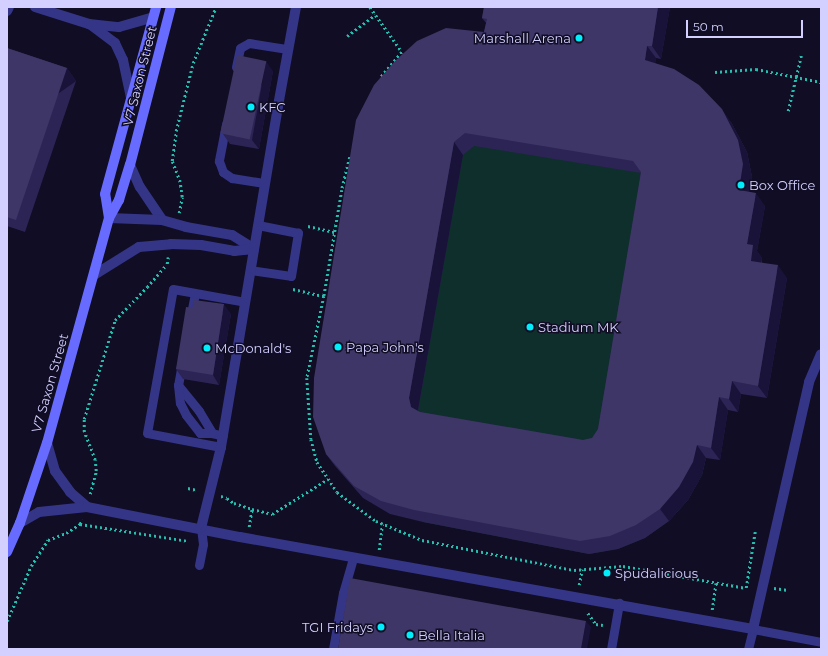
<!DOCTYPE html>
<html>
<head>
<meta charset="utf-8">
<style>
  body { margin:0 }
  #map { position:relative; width:828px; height:656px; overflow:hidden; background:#100d25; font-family:Montserrat,sans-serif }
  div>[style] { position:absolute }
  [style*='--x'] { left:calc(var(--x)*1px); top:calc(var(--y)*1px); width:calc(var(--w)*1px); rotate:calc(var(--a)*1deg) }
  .green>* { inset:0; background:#0f2f2c }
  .path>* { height:2.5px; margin-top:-1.25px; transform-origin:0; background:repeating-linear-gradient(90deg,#26bdac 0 2px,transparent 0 5px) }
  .lane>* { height:9px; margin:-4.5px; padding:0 4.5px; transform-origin:4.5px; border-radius:4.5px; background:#353587 }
  .street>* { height:10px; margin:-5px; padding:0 5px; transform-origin:5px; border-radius:5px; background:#353587 }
  .secondary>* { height:10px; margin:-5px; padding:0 5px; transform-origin:5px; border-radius:5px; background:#676bff }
  .wall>* { inset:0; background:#2c2454 }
  .shaded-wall>* { inset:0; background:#191339; transform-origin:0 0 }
  .building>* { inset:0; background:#3e3666; transform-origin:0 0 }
  .dots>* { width:11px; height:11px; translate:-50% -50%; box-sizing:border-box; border:2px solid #100d25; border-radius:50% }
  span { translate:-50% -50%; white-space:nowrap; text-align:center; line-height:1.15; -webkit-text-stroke:3px #100d25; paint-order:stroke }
  .poi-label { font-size:13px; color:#d3d0ff }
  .right { translate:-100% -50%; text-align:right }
  .left { translate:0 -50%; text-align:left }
  .street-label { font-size:13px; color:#d3d0ff }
  .frame { position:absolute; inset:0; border:8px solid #d3d0ff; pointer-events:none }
  .scale { position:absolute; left:686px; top:20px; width:117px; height:18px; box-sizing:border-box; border:2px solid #d3d0ff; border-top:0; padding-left:5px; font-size:12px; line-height:14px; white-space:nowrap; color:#d3d0ff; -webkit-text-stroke:3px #100d25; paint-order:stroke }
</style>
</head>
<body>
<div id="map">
  <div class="green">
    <i style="clip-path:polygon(731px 122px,747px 152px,752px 177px,706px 458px,702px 475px,688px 500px,669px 521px,645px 538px,618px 549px,589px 554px,423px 522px,365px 133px)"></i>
  </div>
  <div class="path">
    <i style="--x:370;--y:7;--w:55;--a:54.6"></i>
    <i style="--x:402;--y:52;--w:34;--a:130"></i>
    <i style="--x:347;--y:36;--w:35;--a:-37"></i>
    <i style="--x:715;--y:72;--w:41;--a:-4.2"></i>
    <i style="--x:756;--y:69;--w:66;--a:11.3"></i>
    <i style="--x:788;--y:111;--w:57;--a:-76.7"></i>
    <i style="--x:350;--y:157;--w:34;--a:104"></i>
    <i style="--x:342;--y:190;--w:108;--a:99.6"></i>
    <i style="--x:324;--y:296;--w:84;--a:101.7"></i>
    <i style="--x:307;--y:378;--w:61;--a:86.2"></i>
    <i style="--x:311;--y:439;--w:24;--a:75"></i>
    <i style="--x:317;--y:462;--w:36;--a:56"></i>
    <i style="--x:337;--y:492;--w:49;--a:36.6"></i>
    <i style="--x:376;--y:521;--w:50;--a:22.4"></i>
    <i style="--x:422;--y:540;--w:155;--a:11.2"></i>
    <i style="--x:574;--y:570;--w:49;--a:-4.7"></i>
    <i style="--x:623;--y:566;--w:125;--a:10.1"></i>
    <i style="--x:746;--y:588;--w:57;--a:-80.9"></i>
    <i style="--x:179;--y:213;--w:16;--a:-79"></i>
    <i style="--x:182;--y:197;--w:15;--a:-98"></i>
    <i style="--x:180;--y:182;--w:22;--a:-111"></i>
    <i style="--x:172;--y:161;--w:30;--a:-82"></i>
    <i style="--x:176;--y:131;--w:70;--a:-76"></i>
    <i style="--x:193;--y:63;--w:61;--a:-67.7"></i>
    <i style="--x:308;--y:226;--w:28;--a:13"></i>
    <i style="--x:293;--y:289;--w:32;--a:13"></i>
    <i style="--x:188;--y:488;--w:9;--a:13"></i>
    <i style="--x:90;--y:494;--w:24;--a:-75"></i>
    <i style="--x:96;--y:471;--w:11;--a:-95"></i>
    <i style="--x:95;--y:460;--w:30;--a:-111"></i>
    <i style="--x:84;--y:432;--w:13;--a:-90"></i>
    <i style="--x:84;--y:419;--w:104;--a:-72.6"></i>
    <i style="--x:115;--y:320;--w:46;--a:-45.9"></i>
    <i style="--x:147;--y:287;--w:30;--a:-49"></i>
    <i style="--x:167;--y:264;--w:7;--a:-82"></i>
    <i style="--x:221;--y:496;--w:6;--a:18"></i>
    <i style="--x:227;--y:498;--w:9;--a:36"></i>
    <i style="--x:234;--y:503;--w:19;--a:18"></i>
    <i style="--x:80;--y:524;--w:109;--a:8.9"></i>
    <i style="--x:249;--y:527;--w:18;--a:-81"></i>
    <i style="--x:252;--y:509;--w:21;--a:14"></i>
    <i style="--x:272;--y:514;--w:66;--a:-32"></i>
    <i style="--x:379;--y:550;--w:26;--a:-83"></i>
    <i style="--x:579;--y:585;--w:16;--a:-79"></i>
    <i style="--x:774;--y:588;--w:14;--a:8"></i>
    <i style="--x:712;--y:610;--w:27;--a:-82"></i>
    <i style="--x:588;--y:613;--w:14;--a:54"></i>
    <i style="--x:596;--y:624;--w:7;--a:8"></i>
    <i style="--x:7;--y:621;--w:60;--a:-66.4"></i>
    <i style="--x:31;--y:566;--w:31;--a:-57"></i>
    <i style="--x:48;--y:540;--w:19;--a:-21"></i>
    <i style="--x:66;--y:533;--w:17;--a:-33"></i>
    <i style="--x:80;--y:524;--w:5;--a:-68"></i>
  </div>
  <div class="lane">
    <i style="--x:236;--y:67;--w:19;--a:-78"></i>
    <i style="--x:240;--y:48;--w:10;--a:-29"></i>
    <i style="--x:249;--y:43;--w:39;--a:9"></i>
    <i style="--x:226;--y:124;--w:38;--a:101"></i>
    <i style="--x:219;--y:161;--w:12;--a:70"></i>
    <i style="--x:223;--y:172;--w:11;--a:34"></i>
    <i style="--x:232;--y:178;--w:33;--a:9"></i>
    <i style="--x:250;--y:270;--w:41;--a:8.3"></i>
    <i style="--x:291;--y:276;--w:44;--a:-80.8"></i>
    <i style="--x:298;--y:233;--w:41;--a:-168.7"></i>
    <i style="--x:190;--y:319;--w:26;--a:-79"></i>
    <i style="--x:182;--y:363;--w:22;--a:100"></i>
    <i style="--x:178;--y:385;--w:33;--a:51"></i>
    <i style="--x:199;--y:411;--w:26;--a:59"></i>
    <i style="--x:212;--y:433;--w:11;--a:15"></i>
    <i style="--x:178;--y:385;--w:18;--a:84"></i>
    <i style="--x:180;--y:403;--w:13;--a:63"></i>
    <i style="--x:186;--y:415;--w:23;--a:52"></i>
    <i style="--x:200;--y:433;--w:12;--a:0"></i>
    <i style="--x:221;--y:447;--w:75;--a:-169.3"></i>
    <i style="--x:147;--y:433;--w:146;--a:-79.8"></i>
    <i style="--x:173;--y:289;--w:73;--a:10.2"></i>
    <i style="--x:199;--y:565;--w:21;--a:-79"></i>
    <i style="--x:203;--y:544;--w:16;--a:-97"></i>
    <i style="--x:333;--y:649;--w:57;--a:-79.9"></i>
    <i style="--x:343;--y:593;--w:37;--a:-74"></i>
    <i style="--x:611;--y:649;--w:47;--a:-80.1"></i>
    <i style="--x:748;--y:649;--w:21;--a:-76"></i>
    <i style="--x:753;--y:629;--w:69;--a:10.8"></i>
  </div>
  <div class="street">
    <i style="--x:35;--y:7;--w:57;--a:17.5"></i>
    <i style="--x:89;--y:24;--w:30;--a:6"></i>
    <i style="--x:119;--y:27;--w:35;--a:-16"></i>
    <i style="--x:7;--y:11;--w:4;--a:-63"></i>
    <i style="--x:91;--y:25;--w:30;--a:37"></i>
    <i style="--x:115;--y:43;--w:19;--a:65"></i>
    <i style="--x:123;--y:60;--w:39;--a:78"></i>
    <i style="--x:130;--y:165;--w:24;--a:66"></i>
    <i style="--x:140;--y:187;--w:40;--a:56"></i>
    <i style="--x:109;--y:218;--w:53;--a:2.2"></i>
    <i style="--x:162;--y:220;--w:25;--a:16"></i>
    <i style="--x:186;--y:227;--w:47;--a:9.9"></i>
    <i style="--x:232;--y:235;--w:26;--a:32"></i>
    <i style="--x:94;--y:275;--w:53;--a:-31.9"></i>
    <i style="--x:139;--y:247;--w:32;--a:-5"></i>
    <i style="--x:171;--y:244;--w:30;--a:2"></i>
    <i style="--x:201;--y:245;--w:34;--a:10"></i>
    <i style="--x:234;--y:251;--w:20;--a:-6"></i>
    <i style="--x:47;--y:443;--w:29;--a:74"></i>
    <i style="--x:55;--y:471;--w:26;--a:54"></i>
    <i style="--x:70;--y:492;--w:23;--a:41"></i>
    <i style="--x:20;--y:523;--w:22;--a:-30"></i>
    <i style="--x:39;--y:512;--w:48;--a:-5.9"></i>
    <i style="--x:87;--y:507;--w:156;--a:11.1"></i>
    <i style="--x:240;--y:537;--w:521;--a:10.17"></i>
    <i style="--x:753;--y:629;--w:253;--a:-77.2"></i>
    <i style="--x:809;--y:382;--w:30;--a:-67"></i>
    <i style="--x:201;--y:528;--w:83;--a:-76.1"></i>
    <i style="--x:221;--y:447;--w:346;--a:-80.5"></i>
    <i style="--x:278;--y:106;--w:101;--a:-79.7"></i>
  </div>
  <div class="secondary">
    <i style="--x:109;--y:218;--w:24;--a:-99"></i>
    <i style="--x:105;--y:194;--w:194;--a:-74.7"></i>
    <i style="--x:7;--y:552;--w:32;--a:-66"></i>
    <i style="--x:20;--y:523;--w:84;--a:-71.4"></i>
    <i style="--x:47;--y:443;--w:233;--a:-74.6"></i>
    <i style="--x:109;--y:218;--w:21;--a:-61"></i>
    <i style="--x:119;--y:200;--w:37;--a:-73"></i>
    <i style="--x:130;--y:165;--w:163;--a:-75.5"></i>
  </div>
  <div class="wall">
    <i style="clip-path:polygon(evenodd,484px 7px,670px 7px,661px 59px,656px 58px,655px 64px,731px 122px,747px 152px,752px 177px,750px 192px,765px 206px,757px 251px,762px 258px,762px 263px,787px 278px,767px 398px,741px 394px,738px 412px,728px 410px,720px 460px,706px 458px,702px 475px,688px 500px,669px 521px,645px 538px,618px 549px,589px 554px,423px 522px,390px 514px,363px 498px,335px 466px,326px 454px,484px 32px,486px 23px,482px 18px,484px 7px,474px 146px,641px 173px,598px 429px,592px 438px,583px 440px,420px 412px,418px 411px,463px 155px,474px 146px)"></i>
    <i style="clip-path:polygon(7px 48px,67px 68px,76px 81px,25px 232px,7px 226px)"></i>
    <i style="clip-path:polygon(273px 71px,259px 149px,230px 144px,223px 134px)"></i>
    <i style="clip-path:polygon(193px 308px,231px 314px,219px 385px,183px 379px,176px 369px)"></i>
  </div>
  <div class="shaded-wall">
    <i style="clip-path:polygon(658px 7px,670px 7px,661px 59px,652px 46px)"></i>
    <i style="clip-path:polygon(647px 46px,656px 58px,654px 73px,645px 60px)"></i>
    <i style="clip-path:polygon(266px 61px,273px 71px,259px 149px,252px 140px)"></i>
    <i style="left:67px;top:68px;width:16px;height:160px;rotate:55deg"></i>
    <i style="clip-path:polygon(722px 109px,731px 122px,747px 152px,752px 177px,748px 203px,739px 190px)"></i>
    <i style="clip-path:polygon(454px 142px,463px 155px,418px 410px,420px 420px,411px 407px,409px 398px)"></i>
    <i style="clip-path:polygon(756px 193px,765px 206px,757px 251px,762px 258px,760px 273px,751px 261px,747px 244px)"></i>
    <i style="clip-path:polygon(778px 265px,787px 278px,767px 398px,758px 386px)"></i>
    <i style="clip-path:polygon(224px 304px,231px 314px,219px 385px,213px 375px)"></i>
    <i style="clip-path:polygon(732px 381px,741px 394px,738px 412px,729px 399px)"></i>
    <i style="clip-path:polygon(719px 397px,728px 410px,720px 460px,711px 448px)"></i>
    <i style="clip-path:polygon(697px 445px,706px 458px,702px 475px,688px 500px,669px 521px,660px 509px)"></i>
    <i style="clip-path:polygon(586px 621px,591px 627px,587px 649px,581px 649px)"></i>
  </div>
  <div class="building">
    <i style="clip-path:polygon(evenodd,484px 7px,658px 7px,652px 46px,647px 46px,645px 60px,674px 69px,699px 85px,722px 109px,738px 140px,743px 164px,739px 190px,756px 193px,747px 244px,753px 245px,751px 261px,778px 265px,758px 386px,732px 381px,729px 399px,719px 397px,711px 448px,697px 445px,693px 462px,679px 487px,660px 509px,636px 525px,610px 536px,580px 541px,414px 510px,381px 501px,354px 486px,326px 454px,313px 417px,314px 378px,356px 120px,374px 85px,395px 61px,417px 41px,446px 28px,484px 32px,487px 19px,482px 18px,484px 7px,465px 133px,633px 161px,641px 172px,598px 429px,592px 438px,583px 440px,420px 412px,411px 407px,409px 398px,454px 142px,465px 133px)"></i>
    <i style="clip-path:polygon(7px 48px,67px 68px,16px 220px,7px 217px)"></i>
    <i style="left:237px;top:55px;width:30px;height:80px;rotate:12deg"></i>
    <i style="clip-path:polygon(194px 300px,224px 304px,213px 375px,176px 369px,186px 307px,193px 308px)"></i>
    <i style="clip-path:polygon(350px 578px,586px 621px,581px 649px,338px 649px)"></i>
  </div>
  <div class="dots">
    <i style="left:579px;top:38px;background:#00eefb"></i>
    <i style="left:251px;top:107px;background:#00eefb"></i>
    <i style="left:741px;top:185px;background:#00eefb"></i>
    <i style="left:530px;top:327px;background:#00eefb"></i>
    <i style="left:338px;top:347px;background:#00eefb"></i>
    <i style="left:207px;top:348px;background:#00eefb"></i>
    <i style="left:607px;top:573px;background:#00eefb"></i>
    <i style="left:381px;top:627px;background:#00eefb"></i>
    <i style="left:410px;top:635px;background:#00eefb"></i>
  </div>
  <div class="poi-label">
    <span class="right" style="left:571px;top:38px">Marshall Arena</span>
    <span class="left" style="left:259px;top:107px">KFC</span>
    <span class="left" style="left:749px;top:185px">Box Office</span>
    <span class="left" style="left:538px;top:327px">Stadium MK</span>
    <span class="left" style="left:346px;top:347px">Papa John's</span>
    <span class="left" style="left:215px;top:348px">McDonald's</span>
    <span class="left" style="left:615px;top:573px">Spudalicious</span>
    <span class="right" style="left:373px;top:627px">TGI Fridays</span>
    <span class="left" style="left:418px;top:635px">Bella Italia</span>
  </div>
  <div class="street-label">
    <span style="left:140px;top:76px;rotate:-76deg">V7 Saxon Street</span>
    <span style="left:50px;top:383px;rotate:-74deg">V7 Saxon Street</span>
  </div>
  <div class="frame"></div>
  <div class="scale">50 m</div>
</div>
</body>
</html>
